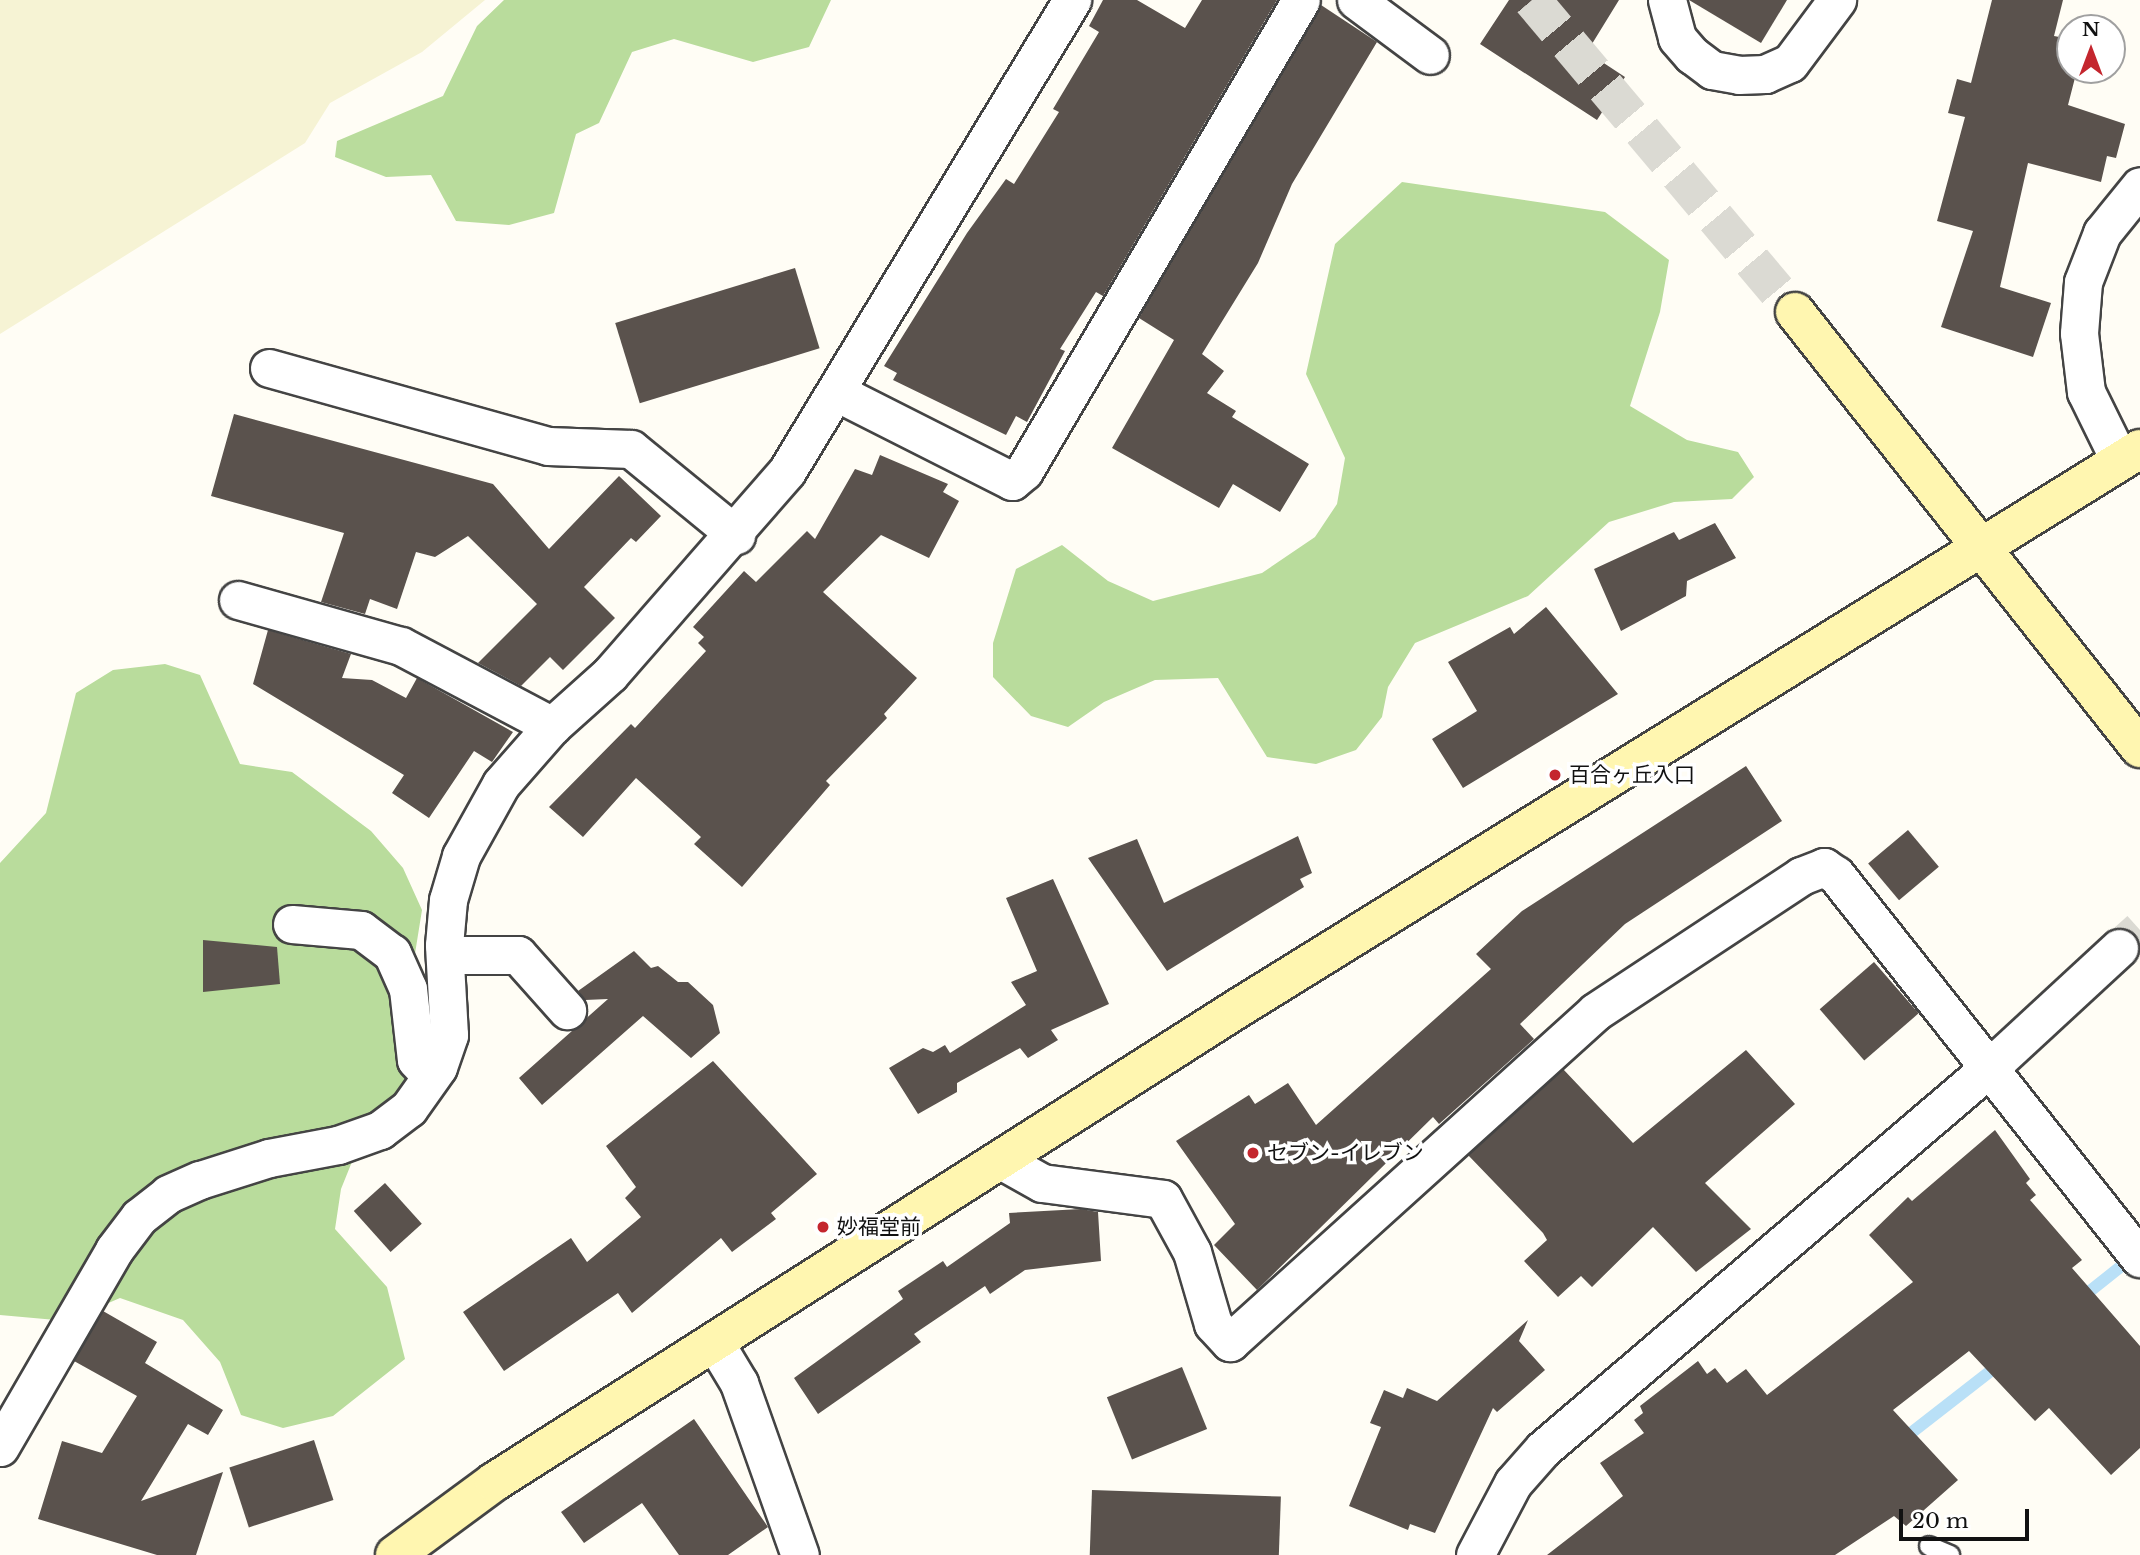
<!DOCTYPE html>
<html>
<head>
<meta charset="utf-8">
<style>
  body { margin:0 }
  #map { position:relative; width:2140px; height:1555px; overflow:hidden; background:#fffdf5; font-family:"Libre Baskerville","Noto Sans JP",serif }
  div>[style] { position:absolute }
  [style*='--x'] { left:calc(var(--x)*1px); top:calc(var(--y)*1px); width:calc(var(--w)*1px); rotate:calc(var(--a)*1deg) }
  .farmland>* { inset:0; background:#f6f3d4 }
  .forest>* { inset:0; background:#b9dc9c }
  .stream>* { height:12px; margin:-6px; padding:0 6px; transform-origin:6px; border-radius:6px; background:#b9e0f7 }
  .building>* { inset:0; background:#5a524d; transform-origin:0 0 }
  .street-tunnel>* { height:37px; margin-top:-18.5px; transform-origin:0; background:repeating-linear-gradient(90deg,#dbdad3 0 37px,transparent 0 55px) }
  .secondary-tunnel>* { height:38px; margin-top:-19px; transform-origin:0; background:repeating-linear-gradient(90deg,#dbdad3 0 38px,transparent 0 57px) }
  .roads { filter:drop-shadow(2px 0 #444) drop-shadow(-2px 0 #444) drop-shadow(0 2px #444) drop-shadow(0 -2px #444) }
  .lane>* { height:18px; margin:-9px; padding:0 9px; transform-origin:9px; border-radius:9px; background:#fff }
  .street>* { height:37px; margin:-18.5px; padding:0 18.5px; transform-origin:18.5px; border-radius:18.5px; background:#fff }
  .secondary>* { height:38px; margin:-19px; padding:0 19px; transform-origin:19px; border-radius:19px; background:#fff6b0 }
  .dots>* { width:19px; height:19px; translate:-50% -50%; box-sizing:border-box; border:4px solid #fff; border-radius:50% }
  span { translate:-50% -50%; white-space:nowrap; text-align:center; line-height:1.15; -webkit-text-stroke:7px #fff; paint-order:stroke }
  .poi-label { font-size:21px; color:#111 }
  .left { translate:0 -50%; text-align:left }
  .north { position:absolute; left:2056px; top:14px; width:70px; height:70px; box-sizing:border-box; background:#fff; border:2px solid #a0a0a0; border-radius:50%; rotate:0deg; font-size:19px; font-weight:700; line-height:28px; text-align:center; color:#111 }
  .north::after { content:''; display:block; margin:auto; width:24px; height:32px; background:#c4262e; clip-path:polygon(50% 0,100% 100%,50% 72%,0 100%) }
  .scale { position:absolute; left:1899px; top:1509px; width:130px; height:32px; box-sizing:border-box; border:4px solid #111; border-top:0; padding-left:9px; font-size:21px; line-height:24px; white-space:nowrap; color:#111; -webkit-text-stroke:5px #fff; paint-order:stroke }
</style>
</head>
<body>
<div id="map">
  <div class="farmland">
    <i style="clip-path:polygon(0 0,485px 0,422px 52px,330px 103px,305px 143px,0 334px)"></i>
  </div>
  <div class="forest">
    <i style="clip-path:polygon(504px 0,831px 0,809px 47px,753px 62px,674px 39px,632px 52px,599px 123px,576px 134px,554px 213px,509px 225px,456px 221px,431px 175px,386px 177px,335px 157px,337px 141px,443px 96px,477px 26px)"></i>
    <i style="clip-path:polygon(1402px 182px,1605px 212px,1669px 260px,1660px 312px,1630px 406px,1687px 440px,1738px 452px,1754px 477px,1732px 499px,1674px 502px,1609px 522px,1528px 596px,1415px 643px,1388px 687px,1382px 717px,1356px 750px,1316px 764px,1267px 757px,1218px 678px,1155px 680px,1104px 702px,1068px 727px,1031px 716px,993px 677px,993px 643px,1016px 569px,1062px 545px,1108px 581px,1153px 601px,1262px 573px,1315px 537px,1337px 504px,1345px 458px,1306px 374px,1335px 244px)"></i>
    <i style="clip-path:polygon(165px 664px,200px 675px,240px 764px,292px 772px,371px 831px,403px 868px,422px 910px,413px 966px,433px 1010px,418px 1070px,368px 1122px,341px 1189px,335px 1229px,387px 1287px,405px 1359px,333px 1416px,283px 1428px,241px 1415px,220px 1362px,183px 1320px,120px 1298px,67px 1321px,0 1315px,0 863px,46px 813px,76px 693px,113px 670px)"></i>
  </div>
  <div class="stream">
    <i style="--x:2080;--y:1299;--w:69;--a:-38.5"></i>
    <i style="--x:1902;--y:1440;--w:125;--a:-37.9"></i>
  </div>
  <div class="building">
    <i style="clip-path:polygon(1103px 0,1137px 0,1185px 28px,1202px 0,1277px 0,1103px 296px,1096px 292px,1060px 349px,1065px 351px,1027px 422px,1016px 416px,1006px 435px,893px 380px,897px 373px,884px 366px,967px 233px,1006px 179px,1014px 184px,1059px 112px,1053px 109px,1099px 32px,1089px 26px)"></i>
    <i style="clip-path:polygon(1509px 0,1619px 0,1587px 52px,1625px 77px,1597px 120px,1480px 44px)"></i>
    <i style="clip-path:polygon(1689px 0,1787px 0,1761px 43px)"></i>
    <i style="clip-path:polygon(1992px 0,2063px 0,2054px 36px,2070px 39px,2070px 70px,2077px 70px,2068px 105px,2125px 124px,2116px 158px,2107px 156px,2101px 182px,2028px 163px,2000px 287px,2051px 303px,2033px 357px,1941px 327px,1973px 231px,1937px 221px,1965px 117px,1948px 113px,1957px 79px,1971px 83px)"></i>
    <i style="clip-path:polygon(1321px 5px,1377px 42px,1292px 184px,1258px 263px,1202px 354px,1224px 371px,1207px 393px,1236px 411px,1232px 417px,1309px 464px,1280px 512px,1233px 484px,1219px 508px,1112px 448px,1174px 340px,1139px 318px)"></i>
    <i style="left:795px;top:268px;width:84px;height:188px;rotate:73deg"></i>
    <i style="clip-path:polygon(234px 414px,493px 484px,549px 549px,619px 476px,661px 516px,636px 542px,631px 538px,584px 587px,615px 618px,563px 670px,550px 657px,521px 686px,478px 663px,537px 604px,468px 536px,435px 557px,416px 552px,397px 609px,370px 599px,365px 614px,321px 602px,344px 533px,211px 496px)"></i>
    <i style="clip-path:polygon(880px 455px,948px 484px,943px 492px,959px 501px,929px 558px,881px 535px,823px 592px,917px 678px,884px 714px,887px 718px,826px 781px,830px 785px,742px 887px,694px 844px,701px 837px,636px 778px,583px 837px,549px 807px,631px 724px,635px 728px,706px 651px,698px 643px,704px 637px,693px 627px,744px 571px,756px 582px,807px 531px,815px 539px,855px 469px,872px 475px)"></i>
    <i style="clip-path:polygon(1715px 523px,1736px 558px,1687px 581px,1686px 596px,1621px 631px,1594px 569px,1674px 532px,1679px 540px)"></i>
    <i style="clip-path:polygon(1546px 607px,1618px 694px,1463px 788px,1432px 739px,1477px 711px,1448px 662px,1510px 627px,1514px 634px)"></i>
    <i style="clip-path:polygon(268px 630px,351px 654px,342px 678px,372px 680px,406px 698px,417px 678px,513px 732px,492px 762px,474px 751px,429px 818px,392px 793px,404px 775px,253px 684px)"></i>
    <i style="clip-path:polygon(1746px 766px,1782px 821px,1625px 924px,1520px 1024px,1534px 1039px,1439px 1124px,1433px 1117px,1257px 1290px,1214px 1245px,1235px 1224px,1176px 1141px,1249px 1095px,1255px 1104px,1288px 1083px,1316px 1125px,1491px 969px,1476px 954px,1522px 911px)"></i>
    <i style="left:1908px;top:830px;width:48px;height:52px;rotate:50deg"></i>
    <i style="clip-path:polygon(1298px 836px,1312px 873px,1300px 879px,1304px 887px,1167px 971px,1088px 858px,1137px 839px,1164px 903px)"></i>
    <i style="clip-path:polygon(1053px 879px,1109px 1004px,1051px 1030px,1058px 1040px,1028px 1058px,1020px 1048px,957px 1083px,957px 1092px,918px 1114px,889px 1068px,923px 1048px,933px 1052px,945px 1045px,950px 1053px,1026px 1005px,1011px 982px,1037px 971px,1006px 898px)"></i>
    <i style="clip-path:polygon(203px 940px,277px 947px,280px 984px,203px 992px)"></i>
    <i style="clip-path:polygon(634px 951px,651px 968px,658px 966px,678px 982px,688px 982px,713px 1005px,720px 1033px,691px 1058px,643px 1016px,542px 1105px,519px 1078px,608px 999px,585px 1000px,578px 991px)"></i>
    <i style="left:1874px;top:962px;width:68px;height:72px;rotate:49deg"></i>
    <i style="clip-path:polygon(1746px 1050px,1795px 1104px,1705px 1183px,1751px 1229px,1696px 1272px,1653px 1227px,1592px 1287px,1581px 1276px,1558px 1297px,1524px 1261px,1547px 1240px,1543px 1233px,1468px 1155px,1563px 1069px,1633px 1143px)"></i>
    <i style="clip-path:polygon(713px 1061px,817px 1174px,771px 1213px,776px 1219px,732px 1252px,721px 1238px,632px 1313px,618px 1293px,504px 1371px,463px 1312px,571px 1238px,587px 1262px,641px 1217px,625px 1198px,636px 1187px,606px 1146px)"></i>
    <i style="clip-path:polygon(1995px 1130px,2030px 1179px,2026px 1183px,2036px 1195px,2030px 1200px,2082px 1260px,2072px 1268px,2140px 1346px,2140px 1448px,2111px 1475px,2049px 1408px,2035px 1421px,1969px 1351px,1893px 1410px,1958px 1480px,1906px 1526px,1894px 1516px,1835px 1555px,1547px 1555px,1623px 1496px,1600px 1463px,1644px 1433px,1634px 1420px,1643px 1413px,1640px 1406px,1698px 1361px,1707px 1374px,1715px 1368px,1727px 1383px,1746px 1369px,1767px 1395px,1913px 1282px,1869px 1235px,1908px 1197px,1912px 1201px)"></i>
    <i style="left:385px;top:1183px;width:55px;height:42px;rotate:48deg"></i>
    <i style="clip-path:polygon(1081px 1209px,1098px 1212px,1101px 1261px,1025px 1270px,990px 1294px,985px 1286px,914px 1334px,921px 1342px,818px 1414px,794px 1378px,903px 1299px,898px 1291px,943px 1261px,947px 1267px,1010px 1223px,1009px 1213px)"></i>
    <i style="clip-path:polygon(103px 1311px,157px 1342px,145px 1363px,223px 1410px,208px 1435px,188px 1424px,141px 1501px,223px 1472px,196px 1555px,157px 1555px,38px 1519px,62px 1441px,102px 1453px,137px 1396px,74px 1361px)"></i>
    <i style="clip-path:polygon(1528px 1320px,1519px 1341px,1545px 1370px,1497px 1412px,1493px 1408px,1435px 1533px,1410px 1524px,1408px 1530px,1349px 1506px,1381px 1427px,1370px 1423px,1384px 1390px,1403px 1398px,1407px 1388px,1437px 1401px)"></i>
    <i style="left:1182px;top:1367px;width:67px;height:81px;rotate:68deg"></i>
    <i style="clip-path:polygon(694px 1419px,768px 1527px,728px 1555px,679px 1555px,642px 1503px,584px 1543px,561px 1512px)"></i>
    <i style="left:314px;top:1440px;width:63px;height:89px;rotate:72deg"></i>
    <i style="left:1092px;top:1490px;width:189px;height:65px;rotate:2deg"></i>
  </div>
  <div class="street-tunnel">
    <i style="--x:2119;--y:948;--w:28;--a:-42"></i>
  </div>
  <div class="secondary-tunnel">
    <i style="--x:1532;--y:0;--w:408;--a:49.9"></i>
  </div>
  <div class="roads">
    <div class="lane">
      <i style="--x:1929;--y:1546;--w:23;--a:23"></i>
    </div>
    <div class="street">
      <i style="--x:1356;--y:0;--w:92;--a:36.6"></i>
      <i style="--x:1667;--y:0;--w:39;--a:75"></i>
      <i style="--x:1677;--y:38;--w:23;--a:49"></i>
      <i style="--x:1692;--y:55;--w:25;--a:37"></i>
      <i style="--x:1712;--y:70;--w:27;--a:10"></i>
      <i style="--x:1739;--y:75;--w:26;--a:-2"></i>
      <i style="--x:1765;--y:74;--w:27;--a:-24"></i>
      <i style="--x:1790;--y:63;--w:79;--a:-53.3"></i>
      <i style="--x:269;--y:368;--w:290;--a:15.6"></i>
      <i style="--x:548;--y:446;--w:83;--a:2.1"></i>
      <i style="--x:631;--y:449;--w:136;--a:39.3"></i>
      <i style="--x:838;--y:393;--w:195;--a:26.8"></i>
      <i style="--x:1012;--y:481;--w:16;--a:-40"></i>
      <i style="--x:1024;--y:471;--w:546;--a:-59.54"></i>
      <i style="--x:2120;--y:461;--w:77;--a:-116.2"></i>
      <i style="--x:2086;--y:392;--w:59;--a:-96.8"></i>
      <i style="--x:2079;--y:333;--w:51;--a:-85.5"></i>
      <i style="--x:2083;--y:282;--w:53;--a:-68.8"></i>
      <i style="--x:2102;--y:233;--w:60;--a:-51"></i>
      <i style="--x:238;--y:600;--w:169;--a:15.8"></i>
      <i style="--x:401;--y:646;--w:171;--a:27.9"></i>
      <i style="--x:292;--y:924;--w:69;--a:5"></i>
      <i style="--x:361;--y:930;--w:39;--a:37"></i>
      <i style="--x:392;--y:953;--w:39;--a:66"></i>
      <i style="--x:408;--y:989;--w:71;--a:83.6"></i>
      <i style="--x:416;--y:1060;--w:22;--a:47"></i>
      <i style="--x:445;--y:955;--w:73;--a:0"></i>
      <i style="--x:518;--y:955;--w:74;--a:48.3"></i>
      <i style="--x:1001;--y:1160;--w:47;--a:29.3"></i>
      <i style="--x:1042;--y:1183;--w:122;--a:7.5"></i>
      <i style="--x:1163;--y:1199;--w:60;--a:61.3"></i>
      <i style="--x:1192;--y:1252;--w:75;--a:73.7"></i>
      <i style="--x:1213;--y:1324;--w:25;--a:47"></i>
      <i style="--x:1230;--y:1342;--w:492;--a:-42.1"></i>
      <i style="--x:1595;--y:1012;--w:247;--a:-33.4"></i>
      <i style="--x:1801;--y:876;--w:25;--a:-21"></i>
      <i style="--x:1824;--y:867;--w:14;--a:34"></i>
      <i style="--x:1836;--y:875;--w:489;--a:51.6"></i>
      <i style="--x:715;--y:1343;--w:47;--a:59"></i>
      <i style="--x:739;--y:1383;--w:182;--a:70.5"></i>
      <i style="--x:0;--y:1447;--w:228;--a:-59.9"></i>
      <i style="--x:114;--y:1250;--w:41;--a:-52.9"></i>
      <i style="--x:139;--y:1217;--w:37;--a:-38"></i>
      <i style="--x:168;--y:1194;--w:35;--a:-24"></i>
      <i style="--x:200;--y:1180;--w:72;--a:-17.7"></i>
      <i style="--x:269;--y:1158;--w:70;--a:-10.7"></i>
      <i style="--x:338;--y:1145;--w:45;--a:-19.7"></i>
      <i style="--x:380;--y:1130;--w:36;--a:-37"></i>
      <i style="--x:409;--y:1108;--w:50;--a:-54.7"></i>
      <i style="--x:438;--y:1067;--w:34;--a:-71"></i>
      <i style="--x:449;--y:1035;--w:90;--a:-93.2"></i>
      <i style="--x:444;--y:945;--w:45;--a:-84.9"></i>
      <i style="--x:448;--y:900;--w:46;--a:-73.5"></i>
      <i style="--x:461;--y:856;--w:82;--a:-60.9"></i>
      <i style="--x:501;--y:784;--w:77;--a:-48.7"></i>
      <i style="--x:552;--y:726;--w:78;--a:-41.9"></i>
      <i style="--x:610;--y:674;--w:269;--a:-48.9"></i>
      <i style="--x:787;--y:471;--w:551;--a:-58.82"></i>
      <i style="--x:1475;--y:1555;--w:81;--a:-62.2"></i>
      <i style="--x:1513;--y:1483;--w:45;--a:-48.6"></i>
      <i style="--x:1543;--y:1449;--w:587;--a:-40.51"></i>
      <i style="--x:1989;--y:1068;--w:177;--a:-42.7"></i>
    </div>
    <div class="secondary">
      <i style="--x:1795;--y:312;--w:556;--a:51.65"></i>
      <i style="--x:395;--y:1555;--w:123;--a:-36.4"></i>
      <i style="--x:494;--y:1482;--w:884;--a:-32.49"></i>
      <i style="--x:1240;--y:1007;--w:1059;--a:-31.8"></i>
    </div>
  </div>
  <div class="dots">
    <i style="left:1555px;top:775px;background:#c4262e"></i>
    <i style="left:1253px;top:1153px;background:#c4262e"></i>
    <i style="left:823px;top:1227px;background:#c4262e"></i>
  </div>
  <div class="poi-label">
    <span class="left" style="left:1569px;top:775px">百合ヶ丘入口</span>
    <span class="left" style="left:1267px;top:1153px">セブン-イレブン</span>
    <span class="left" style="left:837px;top:1227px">妙福堂前</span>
  </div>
  <div class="north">N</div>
  <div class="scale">20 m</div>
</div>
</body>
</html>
